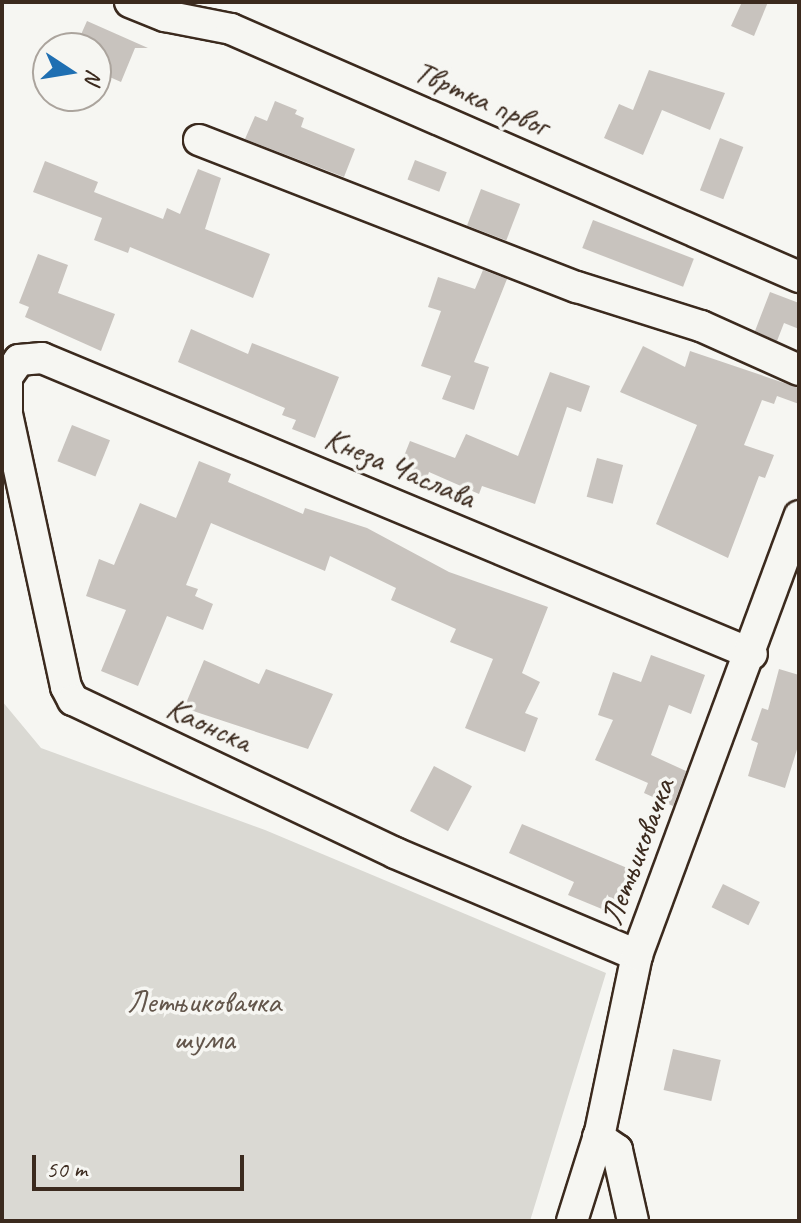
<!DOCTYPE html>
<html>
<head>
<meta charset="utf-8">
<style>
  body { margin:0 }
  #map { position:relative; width:801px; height:1223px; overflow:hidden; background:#f6f6f2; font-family:Caveat,sans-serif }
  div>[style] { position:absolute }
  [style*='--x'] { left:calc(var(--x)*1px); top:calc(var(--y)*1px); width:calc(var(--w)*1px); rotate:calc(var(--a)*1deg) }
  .green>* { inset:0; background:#dad9d3 }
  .building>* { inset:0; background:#c8c3be; transform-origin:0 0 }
  .roads { filter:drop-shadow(2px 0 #3b2a1e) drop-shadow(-2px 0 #3b2a1e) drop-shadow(0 2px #3b2a1e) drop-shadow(0 -2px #3b2a1e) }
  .minor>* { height:30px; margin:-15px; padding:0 15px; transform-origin:15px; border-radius:15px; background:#f6f6f2 }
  span { translate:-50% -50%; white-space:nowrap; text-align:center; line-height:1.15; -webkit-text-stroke:7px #f6f6f2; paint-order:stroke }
  .street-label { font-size:32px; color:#3b2a1e }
  .park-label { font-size:32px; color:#63564b }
  .frame { position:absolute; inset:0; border:4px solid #3b2a1e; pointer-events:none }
  .north { position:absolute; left:32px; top:32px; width:80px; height:80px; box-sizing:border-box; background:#f6f6f2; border:2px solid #aba49d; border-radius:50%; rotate:102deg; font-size:22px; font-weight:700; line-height:32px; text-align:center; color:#3b2a1e }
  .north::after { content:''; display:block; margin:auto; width:28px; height:36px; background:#1f6fb2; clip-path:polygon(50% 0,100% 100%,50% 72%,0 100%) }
  .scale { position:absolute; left:32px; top:1155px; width:212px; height:36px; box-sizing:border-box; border:4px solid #3b2a1e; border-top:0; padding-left:10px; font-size:24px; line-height:28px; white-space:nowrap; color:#3b2a1e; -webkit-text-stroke:6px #f6f6f2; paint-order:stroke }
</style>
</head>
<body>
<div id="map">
  <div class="green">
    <i style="clip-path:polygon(2px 701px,41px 748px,265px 830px,606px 973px,530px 1221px,2px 1221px)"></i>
  </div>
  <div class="building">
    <i style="clip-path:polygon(742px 2px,768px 2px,754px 36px,731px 26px)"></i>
    <i style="clip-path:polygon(87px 21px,148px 48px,135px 48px,121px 82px,96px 71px,96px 48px,75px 48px)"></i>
    <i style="clip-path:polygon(649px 70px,725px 93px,710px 130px,662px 110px,643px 155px,604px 138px,619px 104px,633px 110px)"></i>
    <i style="clip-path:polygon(275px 101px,297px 110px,295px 114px,304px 118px,301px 127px,355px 149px,344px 177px,245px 139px,255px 116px,267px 121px)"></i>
    <i style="left:720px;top:138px;width:25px;height:56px;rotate:21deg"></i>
    <i style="left:415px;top:160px;width:34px;height:21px;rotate:21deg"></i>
    <i style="clip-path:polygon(45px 161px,98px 182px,94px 192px,163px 219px,167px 208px,180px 214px,198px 169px,221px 178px,205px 229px,270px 254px,253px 298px,130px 247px,128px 253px,94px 240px,102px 218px,33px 192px)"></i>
    <i style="left:481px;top:189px;width:42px;height:39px;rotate:21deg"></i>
    <i style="left:593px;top:220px;width:108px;height:30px;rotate:21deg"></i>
    <i style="clip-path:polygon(38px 254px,68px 265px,58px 293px,115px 314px,101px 351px,25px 317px,29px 307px,19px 303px)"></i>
    <i style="clip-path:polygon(483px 270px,507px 279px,474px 362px,489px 367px,474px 410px,442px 399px,451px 376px,421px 366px,441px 311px,428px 307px,438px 277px,475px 289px)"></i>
    <i style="clip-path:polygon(770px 292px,799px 303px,799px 329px,784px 323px,777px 341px,755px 331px)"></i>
    <i style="clip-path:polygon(191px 329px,248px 354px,252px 343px,339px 377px,315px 438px,292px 429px,296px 420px,282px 415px,285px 408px,178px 362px)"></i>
    <i style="clip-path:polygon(643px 346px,685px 367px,690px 351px,799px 388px,799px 404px,777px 396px,774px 404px,762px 400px,744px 445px,774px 455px,765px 478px,759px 476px,728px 558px,656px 524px,697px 425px,620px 392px)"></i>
    <i style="clip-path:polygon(550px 372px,590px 386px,581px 412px,567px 407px,535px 504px,482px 486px,479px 494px,429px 472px,426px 481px,398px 471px,410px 441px,455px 458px,466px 434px,518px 456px)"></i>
    <i style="left:72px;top:425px;width:41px;height:39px;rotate:22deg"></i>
    <i style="left:597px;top:458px;width:27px;height:40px;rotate:15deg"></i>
    <i style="clip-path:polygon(199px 461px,231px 474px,228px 482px,303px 514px,305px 508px,367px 528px,449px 572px,548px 607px,522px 673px,540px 682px,525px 713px,538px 718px,525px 752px,465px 728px,493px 659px,450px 642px,456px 629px,391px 600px,396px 588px,330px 556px,325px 571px,211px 523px,186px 585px,198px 589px,195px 596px,213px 604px,203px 630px,167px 616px,138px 686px,101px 671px,126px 610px,86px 596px,99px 559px,114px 565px,140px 503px,176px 518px)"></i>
    <i style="clip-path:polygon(651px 655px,705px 675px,691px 714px,669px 705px,651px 755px,686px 771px,673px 806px,644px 793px,648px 783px,595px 760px,613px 720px,598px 715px,613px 672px,641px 682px)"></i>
    <i style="clip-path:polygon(204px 660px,259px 684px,266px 669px,333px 694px,308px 749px,184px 708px)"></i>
    <i style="clip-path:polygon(779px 669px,799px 675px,799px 743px,785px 788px,748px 776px,758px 743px,751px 740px,762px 708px,768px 710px)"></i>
    <i style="left:434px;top:766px;width:43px;height:51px;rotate:28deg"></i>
    <i style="clip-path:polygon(522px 824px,632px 870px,614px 914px,568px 895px,574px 882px,509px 853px)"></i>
    <i style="left:723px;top:884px;width:41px;height:26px;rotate:26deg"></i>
    <i style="left:673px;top:1049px;width:49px;height:42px;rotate:13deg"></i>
  </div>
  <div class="roads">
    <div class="minor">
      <i style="--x:130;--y:2;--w:38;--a:22"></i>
      <i style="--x:165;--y:16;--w:67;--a:11.1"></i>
      <i style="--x:231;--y:29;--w:620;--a:23.59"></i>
      <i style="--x:199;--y:140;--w:406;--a:21.3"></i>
      <i style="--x:577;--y:287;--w:130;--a:17.5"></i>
      <i style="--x:701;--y:326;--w:107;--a:24.2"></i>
      <i style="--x:19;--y:360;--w:21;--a:125"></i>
      <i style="--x:7;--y:377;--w:37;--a:90"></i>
      <i style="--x:7;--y:414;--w:279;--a:77.8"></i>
      <i style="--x:66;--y:687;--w:15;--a:62"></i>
      <i style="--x:73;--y:700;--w:357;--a:25.4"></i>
      <i style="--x:395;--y:853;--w:263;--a:22.9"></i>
      <i style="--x:19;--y:360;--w:23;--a:-5"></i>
      <i style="--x:42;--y:358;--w:769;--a:22.63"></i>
      <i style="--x:598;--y:1137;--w:23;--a:34"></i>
      <i style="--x:617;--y:1150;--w:73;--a:77.3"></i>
      <i style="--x:572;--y:1221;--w:93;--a:-72.5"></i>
      <i style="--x:600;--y:1132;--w:181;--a:-78.2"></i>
      <i style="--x:637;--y:955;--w:468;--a:-69.7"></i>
    </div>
  </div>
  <div class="street-label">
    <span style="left:481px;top:99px;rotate:24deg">Твртка првог</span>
    <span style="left:400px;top:468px;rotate:23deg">Кнеза Часлава</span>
    <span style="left:209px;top:725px;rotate:25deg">Каонска</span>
    <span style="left:638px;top:852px;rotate:-69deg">Летњиковачка</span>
  </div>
  <div class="park-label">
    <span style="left:204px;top:1021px">Летњиковачка<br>шума</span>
  </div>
  <div class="frame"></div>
  <div class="north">N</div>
  <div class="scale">50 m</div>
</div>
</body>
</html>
